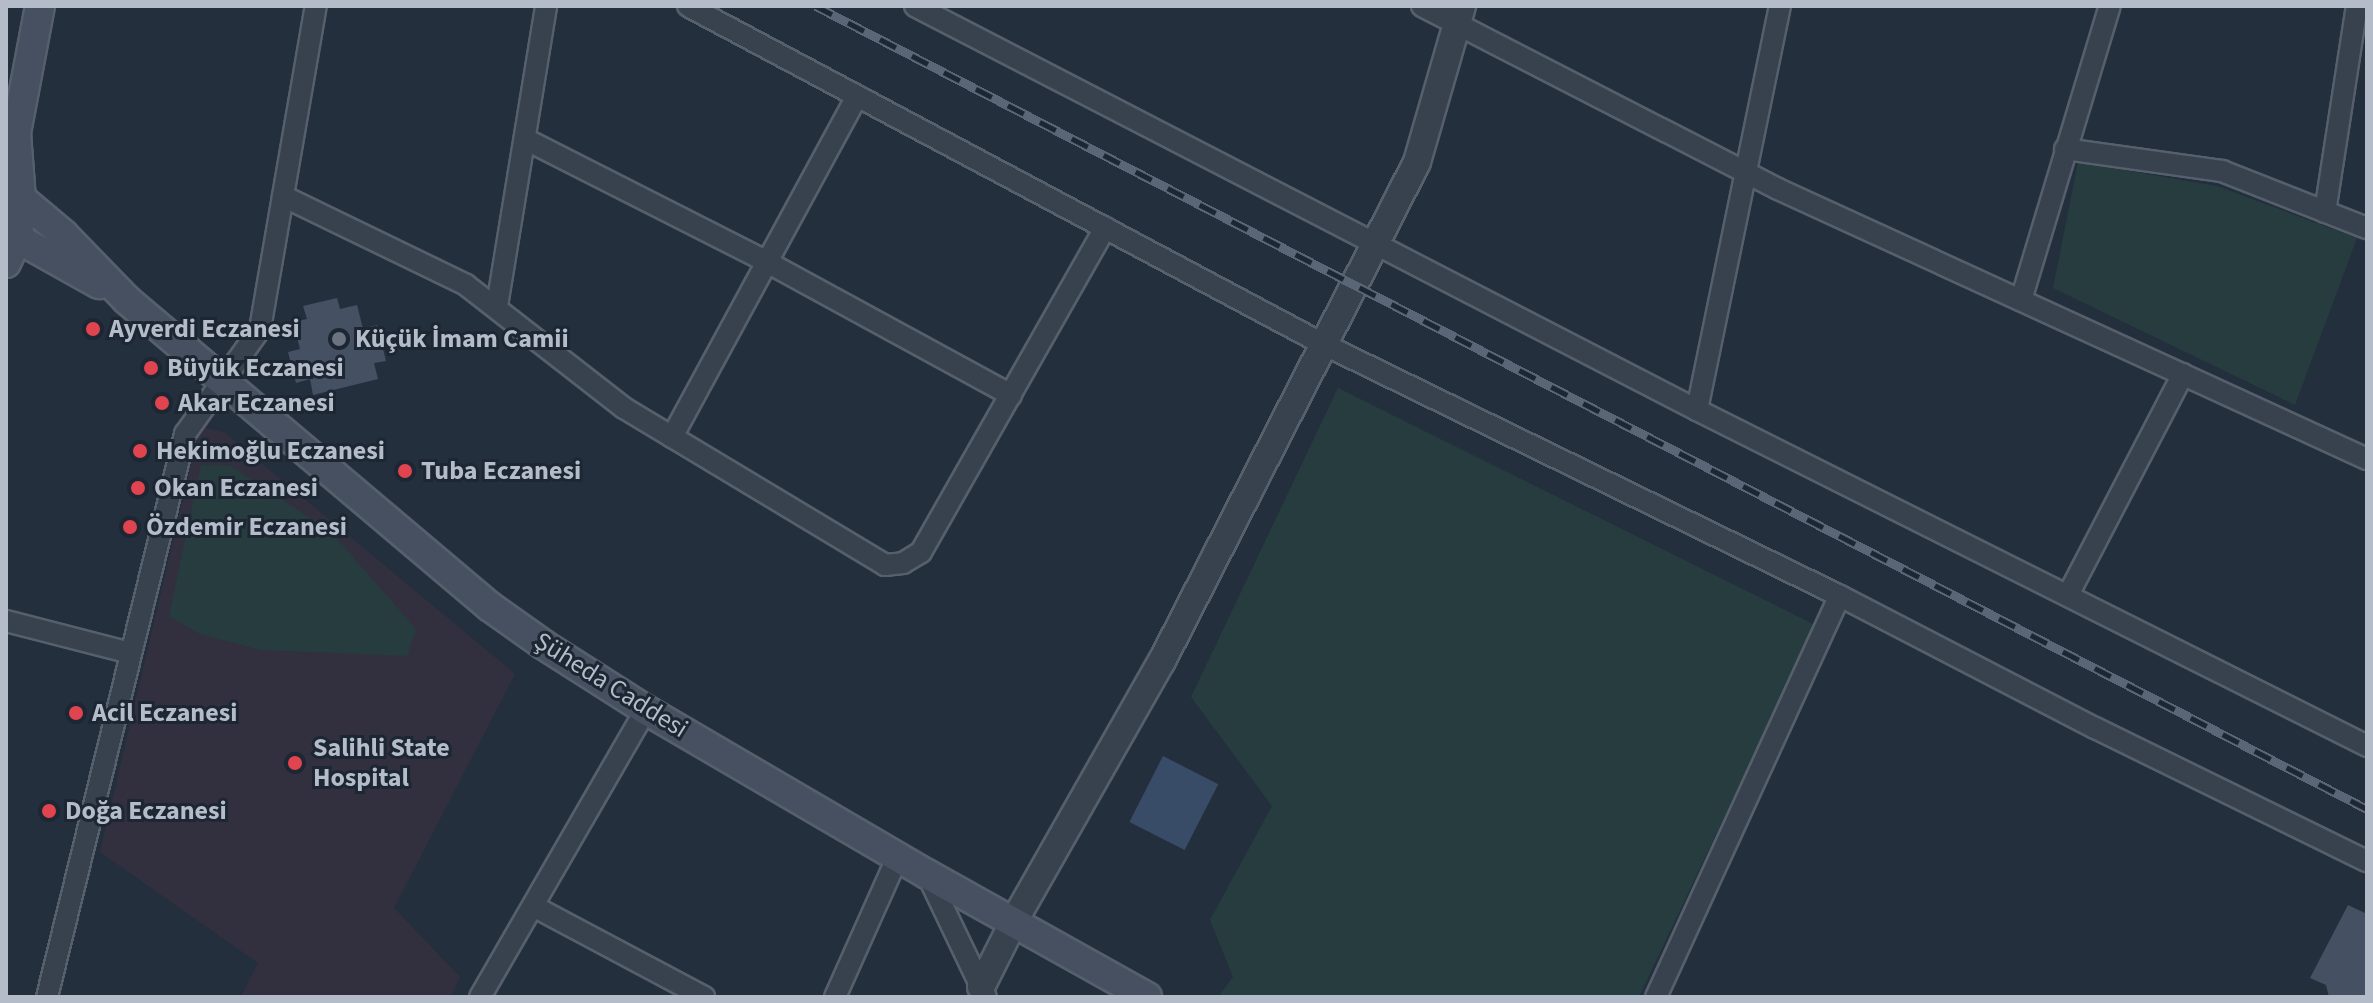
<!DOCTYPE html>
<html>
<head>
<meta charset="utf-8">
<style>
  body { margin:0 }
  #map { position:relative; width:2373px; height:1003px; overflow:hidden; background:#242f3e; font-family:"Source Sans 3",sans-serif }
  div>[style] { position:absolute }
  [style*='--x'] { left:calc(var(--x)*1px); top:calc(var(--y)*1px); width:calc(var(--w)*1px); rotate:calc(var(--a)*1deg) }
  .medical>* { inset:0; background:#32303f }
  .green>* { inset:0; background:#263c3f }
  .water>* { inset:0; background:#394c67; transform-origin:0 0 }
  .building>* { inset:0; background:#455162 }
  .roads { filter:drop-shadow(2px 0 #565f6c) drop-shadow(-2px 0 #565f6c) drop-shadow(0 2px #565f6c) drop-shadow(0 -2px #565f6c) }
  .minor>* { height:20px; margin:-10px; padding:0 10px; transform-origin:10px; border-radius:10px; background:#38414e }
  .tertiary>* { height:26px; margin:-13px; padding:0 13px; transform-origin:13px; border-radius:13px; background:#38414e }
  .secondary>* { height:28px; margin:-14px; padding:0 14px; transform-origin:14px; border-radius:14px; background:#465061 }
  .rail>* { height:9px; margin-top:-4.5px; transform-origin:0; background:repeating-linear-gradient(90deg,#1d2633 0 18px,#5a6575 0 36px); box-sizing:border-box; border-block:2px solid #5a6575 }
  .dots>* { width:22px; height:22px; translate:-50% -50%; box-sizing:border-box; border:4px solid #1d2633; border-radius:50% }
  span { translate:-50% -50%; white-space:nowrap; text-align:center; line-height:1.15; -webkit-text-stroke:6px #1d2633; paint-order:stroke }
  .poi-label { font-size:26px; color:#b4bcc9; font-weight:700 }
  .left { translate:0 -50%; text-align:left }
  .street-label { font-size:26px; color:#b4bcc9 }
  .frame { position:absolute; inset:0; border:8px solid #b4bcc9; pointer-events:none }
</style>
</head>
<body>
<div id="map">
  <div class="medical">
    <i style="clip-path:polygon(200px 427px,224px 432px,515px 674px,394px 908px,460px 977px,450px 997px,241px 997px,258px 963px,100px 852px)"></i>
  </div>
  <div class="green">
    <i style="clip-path:polygon(2078px 162px,2217px 186px,2357px 238px,2295px 405px,2053px 288px)"></i>
    <i style="clip-path:polygon(1338px 388px,1815px 625px,1639px 997px,1218px 997px,1233px 977px,1210px 920px,1272px 806px,1191px 697px)"></i>
    <i style="clip-path:polygon(201px 465px,231px 466px,331px 532px,416px 629px,407px 656px,261px 650px,200px 634px,169px 616px)"></i>
  </div>
  <div class="water">
    <i style="left:1163px;top:756px;width:62px;height:74px;rotate:27deg"></i>
  </div>
  <div class="building">
    <i style="clip-path:polygon(337px 298px,340px 309px,357px 305px,363px 329px,377px 325px,386px 361px,374px 363px,378px 379px,313px 395px,310px 379px,296px 383px,288px 352px,300px 349px,293px 322px,307px 319px,303px 306px)"></i>
    <i style="clip-path:polygon(2348px 905px,2367px 914px,2367px 997px,2329px 997px,2326px 985px,2310px 978px)"></i>
  </div>
  <div class="roads">
    <div class="minor">
      <i style="--x:688;--y:6;--w:717;--a:28.03"></i>
      <i style="--x:1321;--y:343;--w:577;--a:25.99"></i>
      <i style="--x:1840;--y:596;--w:287;--a:27.4"></i>
      <i style="--x:2095;--y:728;--w:303;--a:26.1"></i>
      <i style="--x:915;--y:6;--w:880;--a:27.32"></i>
      <i style="--x:1697;--y:410;--w:750;--a:26.63"></i>
      <i style="--x:1422;--y:6;--w:400;--a:27.2"></i>
      <i style="--x:1778;--y:189;--w:648;--a:24.63"></i>
      <i style="--x:525;--y:139;--w:271;--a:26.9"></i>
      <i style="--x:767;--y:262;--w:278;--a:28.6"></i>
      <i style="--x:2065;--y:149;--w:159;--a:8"></i>
      <i style="--x:2222;--y:171;--w:156;--a:21.5"></i>
      <i style="--x:283;--y:196;--w:203;--a:25.9"></i>
      <i style="--x:466;--y:285;--w:200;--a:37.9"></i>
      <i style="--x:624;--y:408;--w:305;--a:31"></i>
      <i style="--x:885;--y:565;--w:18;--a:-6"></i>
      <i style="--x:903;--y:563;--w:21;--a:-31"></i>
      <i style="--x:921;--y:552;--w:373;--a:-60.4"></i>
      <i style="--x:2325;--y:212;--w:208;--a:-81.2"></i>
      <i style="--x:2021;--y:300;--w:307;--a:-73.2"></i>
      <i style="--x:497;--y:306;--w:304;--a:-80.7"></i>
      <i style="--x:1697;--y:410;--w:412;--a:-78.4"></i>
      <i style="--x:672;--y:437;--w:388;--a:-61.5"></i>
      <i style="--x:2068;--y:595;--w:249;--a:-62.5"></i>
      <i style="--x:6;--y:621;--w:129;--a:14.4"></i>
      <i style="--x:927;--y:874;--w:136;--a:64.4"></i>
      <i style="--x:533;--y:906;--w:194;--a:28"></i>
      <i style="--x:47;--y:997;--w:580;--a:-76.23"></i>
      <i style="--x:185;--y:434;--w:129;--a:-54.5"></i>
      <i style="--x:260;--y:329;--w:328;--a:-80.2"></i>
      <i style="--x:480;--y:997;--w:332;--a:-60"></i>
      <i style="--x:835;--y:997;--w:154;--a:-65.9"></i>
      <i style="--x:1656;--y:997;--w:441;--a:-65.4"></i>
    </div>
    <div class="tertiary">
      <i style="--x:981;--y:987;--w:74;--a:-63.4"></i>
      <i style="--x:1014;--y:921;--w:299;--a:-60.4"></i>
      <i style="--x:1162;--y:661;--w:560;--a:-62.93"></i>
      <i style="--x:1417;--y:162;--w:162;--a:-73.9"></i>
    </div>
    <div class="secondary">
      <i style="--x:6;--y:186;--w:75;--a:40.1"></i>
      <i style="--x:63;--y:234;--w:92;--a:45.9"></i>
      <i style="--x:127;--y:300;--w:474;--a:40.2"></i>
      <i style="--x:489;--y:606;--w:67;--a:35.3"></i>
      <i style="--x:544;--y:645;--w:121;--a:32.5"></i>
      <i style="--x:646;--y:710;--w:325;--a:30.3"></i>
      <i style="--x:927;--y:874;--w:252;--a:29.2"></i>
      <i style="--x:6;--y:232;--w:107;--a:29.2"></i>
      <i style="--x:6;--y:263;--w:29;--a:-65"></i>
      <i style="--x:18;--y:237;--w:38;--a:-85"></i>
      <i style="--x:21;--y:199;--w:66;--a:-94.3"></i>
      <i style="--x:16;--y:133;--w:129;--a:-79.3"></i>
    </div>
  </div>
  <div class="rail">
    <i style="--x:816;--y:6;--w:1747;--a:27.37"></i>
  </div>
  <div class="dots">
    <i style="left:93px;top:329px;background:#e0444e"></i>
    <i style="left:339px;top:339px;background:#6b7280"></i>
    <i style="left:151px;top:368px;background:#e0444e"></i>
    <i style="left:162px;top:403px;background:#e0444e"></i>
    <i style="left:140px;top:451px;background:#e0444e"></i>
    <i style="left:405px;top:471px;background:#e0444e"></i>
    <i style="left:138px;top:488px;background:#e0444e"></i>
    <i style="left:130px;top:527px;background:#e0444e"></i>
    <i style="left:76px;top:713px;background:#e0444e"></i>
    <i style="left:295px;top:763px;background:#e0444e"></i>
    <i style="left:49px;top:811px;background:#e0444e"></i>
  </div>
  <div class="poi-label">
    <span class="left" style="left:109px;top:329px">Ayverdi Eczanesi</span>
    <span class="left" style="left:355px;top:339px">Küçük İmam Camii</span>
    <span class="left" style="left:167px;top:368px">Büyük Eczanesi</span>
    <span class="left" style="left:178px;top:403px">Akar Eczanesi</span>
    <span class="left" style="left:156px;top:451px">Hekimoğlu Eczanesi</span>
    <span class="left" style="left:421px;top:471px">Tuba Eczanesi</span>
    <span class="left" style="left:154px;top:488px">Okan Eczanesi</span>
    <span class="left" style="left:146px;top:527px">Özdemir Eczanesi</span>
    <span class="left" style="left:92px;top:713px">Acil Eczanesi</span>
    <span class="left" style="left:313px;top:763px">Salihli State<br>Hospital</span>
    <span class="left" style="left:65px;top:811px">Doğa Eczanesi</span>
  </div>
  <div class="street-label">
    <span style="left:611px;top:685px;rotate:32deg">Şüheda Caddesi</span>
  </div>
  <div class="frame"></div>
</div>
</body>
</html>
